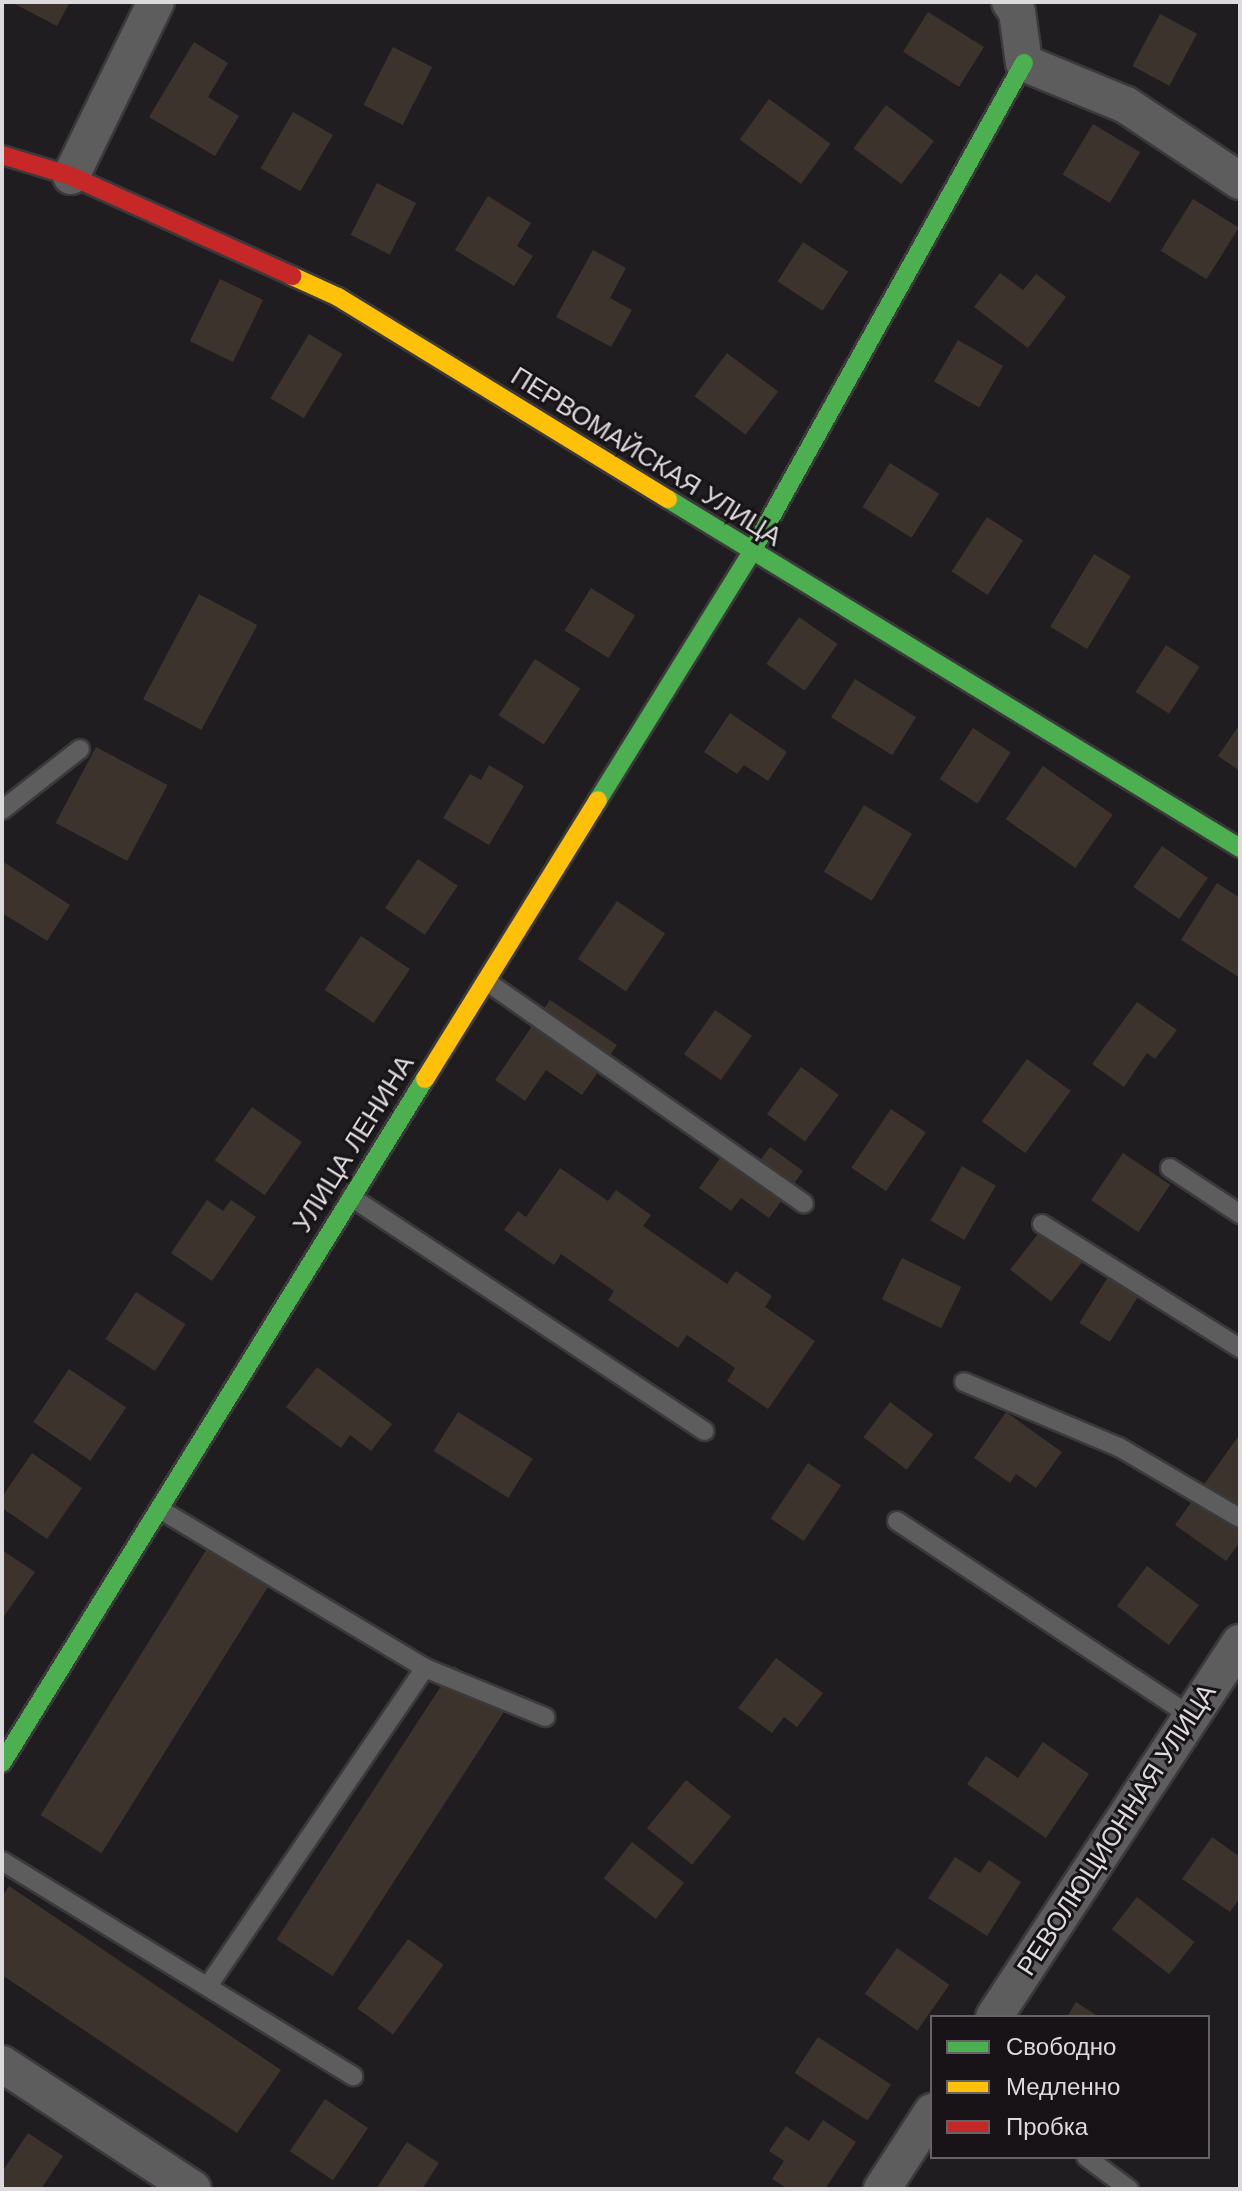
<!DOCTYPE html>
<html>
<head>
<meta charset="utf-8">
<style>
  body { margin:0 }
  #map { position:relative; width:1242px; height:2191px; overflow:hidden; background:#1f1d1f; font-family:Helvetica,sans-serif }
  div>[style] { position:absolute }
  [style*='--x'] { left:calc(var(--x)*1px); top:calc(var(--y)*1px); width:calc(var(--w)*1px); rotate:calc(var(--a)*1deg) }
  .building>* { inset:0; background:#3d332d; transform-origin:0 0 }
  .roads { filter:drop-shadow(2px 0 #3b393b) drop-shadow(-2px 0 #3b393b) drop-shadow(0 2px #3b393b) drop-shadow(0 -2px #3b393b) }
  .lane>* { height:18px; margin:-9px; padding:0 9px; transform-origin:9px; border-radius:9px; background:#5e5d5e }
  .street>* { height:36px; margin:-18px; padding:0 18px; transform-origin:18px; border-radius:18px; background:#5e5d5e }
  .fast>* { height:18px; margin:-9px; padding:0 9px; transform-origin:9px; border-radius:9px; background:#4caf50 }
  .slow>* { height:18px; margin:-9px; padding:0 9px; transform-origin:9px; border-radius:9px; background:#ffc107 }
  .jam>* { height:18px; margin:-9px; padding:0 9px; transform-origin:9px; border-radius:9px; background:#c62828 }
  span { translate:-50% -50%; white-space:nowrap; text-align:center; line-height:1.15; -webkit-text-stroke:6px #171317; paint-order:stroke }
  .street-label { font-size:26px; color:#dddadd }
  .frame { position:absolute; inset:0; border:4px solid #dddadd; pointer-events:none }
  .legend { position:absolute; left:930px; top:2015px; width:280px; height:144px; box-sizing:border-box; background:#171317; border:2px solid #666366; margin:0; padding:10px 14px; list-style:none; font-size:24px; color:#dddadd }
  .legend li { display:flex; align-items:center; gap:16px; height:40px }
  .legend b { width:40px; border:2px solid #666366 }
</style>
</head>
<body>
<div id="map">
  <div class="building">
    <i style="clip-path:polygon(11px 2px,70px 2px,57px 26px)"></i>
    <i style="left:928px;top:12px;width:66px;height:47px;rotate:32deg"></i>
    <i style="left:1160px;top:14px;width:42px;height:59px;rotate:28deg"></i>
    <i style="clip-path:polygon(194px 42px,228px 63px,208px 97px,239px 116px,215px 156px,149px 117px)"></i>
    <i style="left:393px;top:47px;width:44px;height:65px;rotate:27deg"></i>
    <i style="left:769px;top:99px;width:76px;height:50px;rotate:36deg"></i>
    <i style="left:886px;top:105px;width:60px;height:54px;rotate:37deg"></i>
    <i style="left:293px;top:112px;width:46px;height:65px;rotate:30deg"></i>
    <i style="left:1093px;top:124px;width:55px;height:59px;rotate:31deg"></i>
    <i style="left:377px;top:183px;width:44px;height:58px;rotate:27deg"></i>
    <i style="clip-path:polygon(488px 196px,531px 223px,517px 246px,533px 256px,514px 286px,455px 250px)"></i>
    <i style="left:1193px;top:199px;width:54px;height:61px;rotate:32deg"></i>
    <i style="left:803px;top:242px;width:54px;height:47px;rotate:33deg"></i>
    <i style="clip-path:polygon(593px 250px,626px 268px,610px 298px,632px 310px,611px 347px,556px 317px)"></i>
    <i style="clip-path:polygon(1000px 273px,1023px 290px,1036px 274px,1066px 297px,1028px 348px,974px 307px)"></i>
    <i style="left:220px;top:279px;width:48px;height:69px;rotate:26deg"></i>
    <i style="left:309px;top:334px;width:39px;height:75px;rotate:31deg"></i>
    <i style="left:958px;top:340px;width:52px;height:48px;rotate:30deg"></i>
    <i style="left:727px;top:353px;width:64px;height:54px;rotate:37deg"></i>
    <i style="left:890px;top:463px;width:58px;height:52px;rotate:32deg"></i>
    <i style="left:987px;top:517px;width:43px;height:65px;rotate:33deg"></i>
    <i style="left:1094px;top:554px;width:43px;height:85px;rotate:31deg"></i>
    <i style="left:591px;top:588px;width:52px;height:50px;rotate:32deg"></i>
    <i style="left:199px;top:594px;width:66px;height:119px;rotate:28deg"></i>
    <i style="left:799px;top:617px;width:47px;height:57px;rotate:35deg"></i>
    <i style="left:1166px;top:645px;width:40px;height:56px;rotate:33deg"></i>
    <i style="left:535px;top:659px;width:54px;height:67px;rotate:33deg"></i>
    <i style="left:855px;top:679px;width:72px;height:45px;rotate:32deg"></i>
    <i style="clip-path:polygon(730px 713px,787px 752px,768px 781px,744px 765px,737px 774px,704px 752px)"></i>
    <i style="clip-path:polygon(1240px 724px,1240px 771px,1218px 756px)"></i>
    <i style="left:973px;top:728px;width:45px;height:61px;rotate:33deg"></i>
    <i style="left:96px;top:747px;width:81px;height:86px;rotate:28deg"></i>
    <i style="clip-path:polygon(489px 765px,524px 786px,489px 845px,443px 818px,470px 774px,481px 780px)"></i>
    <i style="left:1043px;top:766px;width:85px;height:65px;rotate:35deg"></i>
    <i style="left:864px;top:805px;width:56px;height:78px;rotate:31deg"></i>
    <i style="left:1162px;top:846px;width:56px;height:50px;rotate:35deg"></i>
    <i style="left:418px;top:859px;width:48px;height:59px;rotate:34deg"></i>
    <i style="clip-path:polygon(2px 861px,70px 905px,47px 941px,2px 913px)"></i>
    <i style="clip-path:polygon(1217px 883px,1240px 898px,1240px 978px,1181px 940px)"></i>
    <i style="left:617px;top:901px;width:58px;height:70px;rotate:34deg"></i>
    <i style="left:361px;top:936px;width:59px;height:65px;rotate:34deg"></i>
    <i style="clip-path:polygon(550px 1000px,617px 1045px,582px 1095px,546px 1070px,525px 1101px,495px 1080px)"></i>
    <i style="clip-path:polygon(1137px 1002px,1177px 1030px,1155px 1059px,1147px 1053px,1124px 1087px,1092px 1064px)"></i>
    <i style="left:715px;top:1010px;width:45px;height:54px;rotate:35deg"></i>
    <i style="left:1027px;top:1059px;width:54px;height:77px;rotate:36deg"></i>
    <i style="left:801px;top:1067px;width:47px;height:58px;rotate:36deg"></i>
    <i style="left:252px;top:1107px;width:61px;height:65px;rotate:35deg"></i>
    <i style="left:891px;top:1109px;width:42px;height:71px;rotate:34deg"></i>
    <i style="clip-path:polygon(770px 1147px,803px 1171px,769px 1218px,741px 1198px,731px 1211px,699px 1188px,726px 1150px,753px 1170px)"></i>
    <i style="left:1123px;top:1153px;width:57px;height:57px;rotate:34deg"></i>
    <i style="left:962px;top:1166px;width:39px;height:63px;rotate:30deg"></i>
    <i style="clip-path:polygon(560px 1168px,608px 1201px,616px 1190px,651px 1215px,643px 1226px,727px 1284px,736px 1271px,772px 1296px,765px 1307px,815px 1341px,768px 1409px,727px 1381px,735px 1368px,687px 1335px,678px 1348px,608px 1300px,614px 1291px,561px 1254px,554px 1265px,504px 1230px,518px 1211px,526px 1217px)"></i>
    <i style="clip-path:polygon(207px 1200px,223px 1211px,231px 1200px,256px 1217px,212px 1281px,171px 1253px)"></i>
    <i style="left:1052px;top:1216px;width:52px;height:68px;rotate:38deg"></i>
    <i style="left:902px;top:1258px;width:66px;height:46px;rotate:26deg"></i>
    <i style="left:1118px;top:1261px;width:36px;height:73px;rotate:32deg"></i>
    <i style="left:136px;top:1292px;width:59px;height:56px;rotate:33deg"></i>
    <i style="clip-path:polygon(317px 1367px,392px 1424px,371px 1451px,350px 1435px,341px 1448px,286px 1407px)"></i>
    <i style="left:69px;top:1369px;width:69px;height:64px;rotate:34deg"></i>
    <i style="left:890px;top:1402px;width:54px;height:44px;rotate:37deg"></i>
    <i style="left:458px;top:1412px;width:88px;height:46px;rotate:32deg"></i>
    <i style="clip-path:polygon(1006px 1412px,1062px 1452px,1036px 1488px,1016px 1474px,1010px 1483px,974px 1458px)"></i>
    <i style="clip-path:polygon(1240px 1434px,1240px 1542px,1226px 1561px,1175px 1525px)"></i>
    <i style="clip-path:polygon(32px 1453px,82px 1488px,47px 1539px,2px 1508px,2px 1497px)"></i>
    <i style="left:808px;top:1463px;width:40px;height:67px;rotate:34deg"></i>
    <i style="left:218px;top:1531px;width:72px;height:335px;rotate:32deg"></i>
    <i style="clip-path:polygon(2px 1550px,35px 1572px,2px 1619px)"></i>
    <i style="left:1147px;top:1566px;width:65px;height:50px;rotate:37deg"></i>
    <i style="clip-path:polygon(776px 1658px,823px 1693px,797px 1727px,784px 1717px,772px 1733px,738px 1708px)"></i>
    <i style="left:454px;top:1666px;width:67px;height:326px;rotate:33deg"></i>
    <i style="clip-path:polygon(1043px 1742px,1089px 1774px,1046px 1838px,967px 1784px,986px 1756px,1018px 1778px)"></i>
    <i style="left:686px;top:1780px;width:58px;height:62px;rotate:39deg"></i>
    <i style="clip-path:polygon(1212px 1837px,1240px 1857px,1240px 1898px,1230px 1912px,1182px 1879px)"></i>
    <i style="left:632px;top:1842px;width:66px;height:46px;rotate:38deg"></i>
    <i style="clip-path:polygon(955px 1857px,980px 1873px,989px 1860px,1021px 1882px,987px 1936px,928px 1898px)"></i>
    <i style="clip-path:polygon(9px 1886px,281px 2070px,237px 2133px,2px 1975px,2px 1897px)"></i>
    <i style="left:1137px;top:1897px;width:73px;height:41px;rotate:38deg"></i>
    <i style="left:408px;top:1939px;width:44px;height:86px;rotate:36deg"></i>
    <i style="left:897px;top:1948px;width:64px;height:56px;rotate:35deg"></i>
    <i style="clip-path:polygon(1076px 2002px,1099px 2017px,1067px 2017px)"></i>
    <i style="left:818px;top:2037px;width:87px;height:43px;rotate:33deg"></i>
    <i style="left:325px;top:2099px;width:52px;height:63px;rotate:34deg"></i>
    <i style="clip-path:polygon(823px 2120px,856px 2142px,825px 2189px,788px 2189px,772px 2179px,784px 2161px,769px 2151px,786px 2126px,809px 2141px)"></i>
    <i style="clip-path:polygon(28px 2133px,63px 2156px,41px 2189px,4px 2189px,2px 2172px)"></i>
    <i style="clip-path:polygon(407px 2142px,439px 2163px,422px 2189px,376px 2189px)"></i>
  </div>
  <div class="roads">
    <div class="lane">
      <i style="--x:2;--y:810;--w:99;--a:-38"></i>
      <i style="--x:486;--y:981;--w:388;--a:35"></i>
      <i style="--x:1170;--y:1168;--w:84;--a:33.3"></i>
      <i style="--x:351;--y:1197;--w:424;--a:33.5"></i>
      <i style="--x:1042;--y:1224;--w:234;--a:32.1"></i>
      <i style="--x:964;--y:1382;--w:168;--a:22.8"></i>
      <i style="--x:1119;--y:1447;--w:140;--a:30.4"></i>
      <i style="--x:161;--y:1510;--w:308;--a:30.9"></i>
      <i style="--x:425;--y:1668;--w:130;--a:22.2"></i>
      <i style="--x:897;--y:1521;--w:353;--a:33.6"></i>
      <i style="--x:2;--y:1861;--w:412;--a:31.5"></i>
      <i style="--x:208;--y:1986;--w:385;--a:-55.7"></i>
      <i style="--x:1086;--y:2157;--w:54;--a:36.7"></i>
    </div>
    <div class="street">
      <i style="--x:1010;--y:2;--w:12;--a:55"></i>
      <i style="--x:1017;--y:12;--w:51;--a:82.2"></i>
      <i style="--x:1024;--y:63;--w:110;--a:22.4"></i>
      <i style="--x:1126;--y:105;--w:137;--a:33.7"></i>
      <i style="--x:71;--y:176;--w:194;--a:-64"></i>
      <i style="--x:994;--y:2017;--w:448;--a:-56.7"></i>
      <i style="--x:2;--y:2064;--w:228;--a:33.2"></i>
      <i style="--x:882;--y:2189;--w:92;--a:-57"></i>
    </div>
    <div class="fast">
      <i style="--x:668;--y:499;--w:670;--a:31.39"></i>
      <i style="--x:598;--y:800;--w:291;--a:-58.2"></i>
      <i style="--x:751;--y:553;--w:561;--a:-60.88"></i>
      <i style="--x:2;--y:1763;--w:804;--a:-58.27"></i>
    </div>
    <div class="slow">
      <i style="--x:292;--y:276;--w:51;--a:24.5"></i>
      <i style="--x:338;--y:297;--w:387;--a:31.5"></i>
      <i style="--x:425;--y:1079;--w:328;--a:-58.2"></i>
    </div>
    <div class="jam">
      <i style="--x:2;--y:155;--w:72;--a:16.9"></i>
      <i style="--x:71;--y:176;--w:243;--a:24.3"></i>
    </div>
  </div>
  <div class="street-label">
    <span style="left:646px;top:457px;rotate:32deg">ПЕРВОМАЙСКАЯ УЛИЦА</span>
    <span style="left:354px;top:1144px;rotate:-58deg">УЛИЦА ЛЕНИНА</span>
    <span style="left:1117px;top:1830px;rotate:-57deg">РЕВОЛЮЦИОННАЯ УЛИЦА</span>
  </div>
  <div class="frame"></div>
  <ul class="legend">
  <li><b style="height:10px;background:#4caf50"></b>Свободно</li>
  <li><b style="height:10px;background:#ffc107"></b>Медленно</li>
  <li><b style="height:10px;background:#c62828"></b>Пробка</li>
  </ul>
</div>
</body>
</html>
